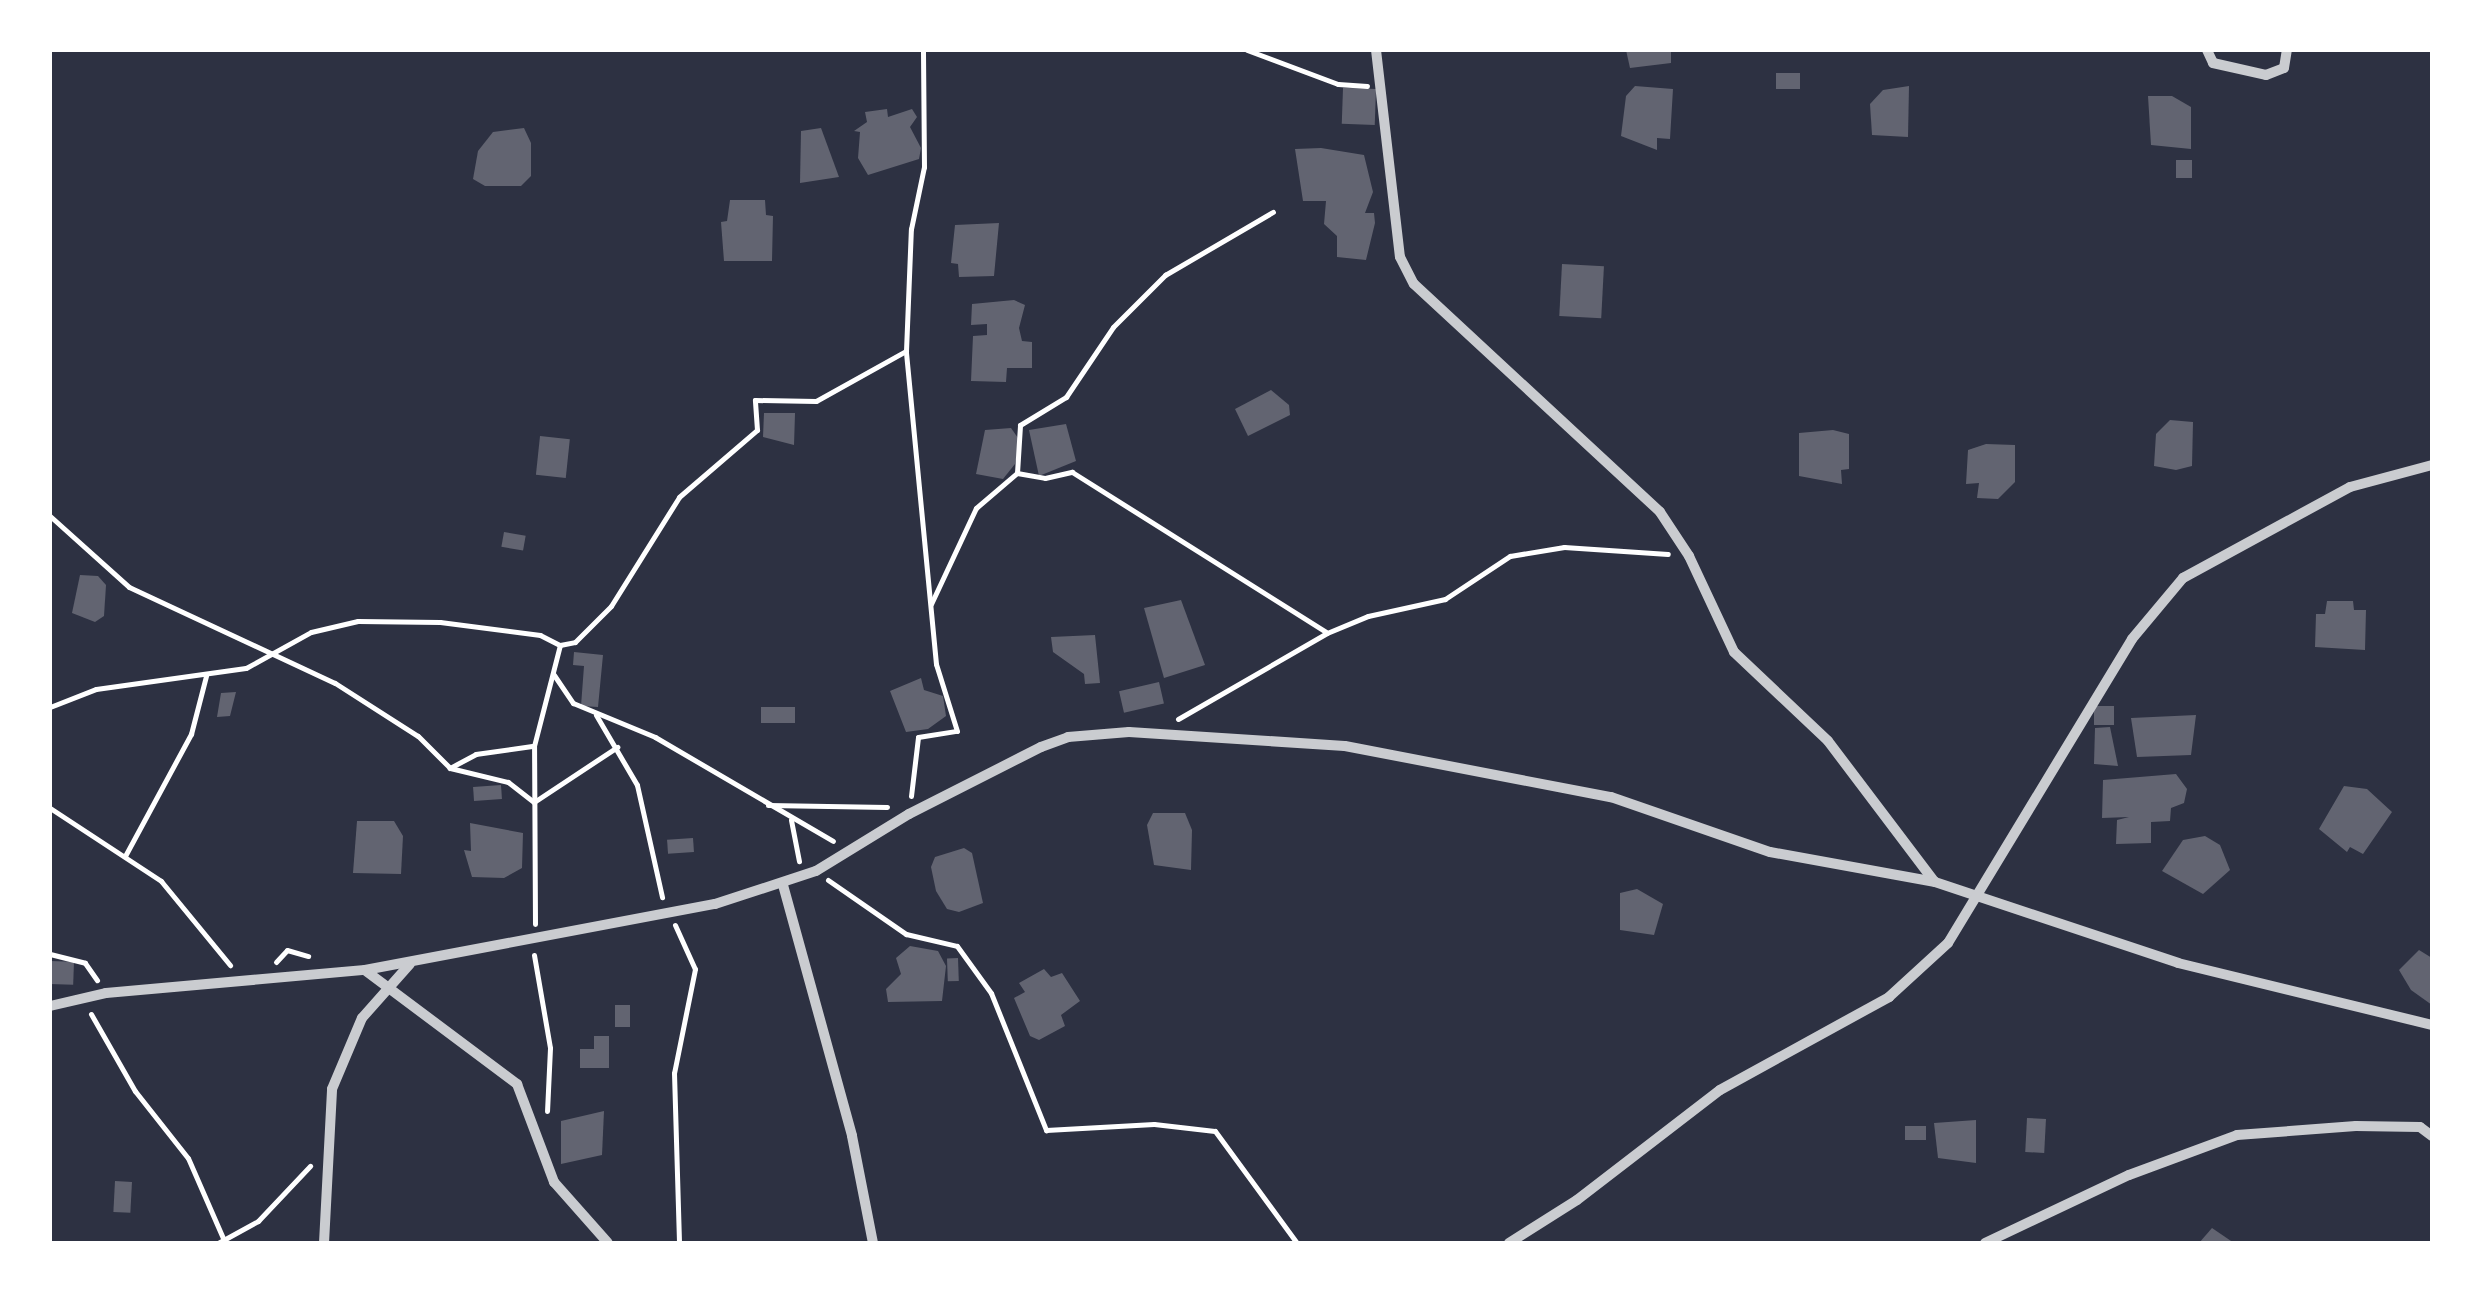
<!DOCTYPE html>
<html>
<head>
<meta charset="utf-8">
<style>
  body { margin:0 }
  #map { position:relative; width:2482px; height:1293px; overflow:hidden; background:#2d3142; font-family:Overpass,sans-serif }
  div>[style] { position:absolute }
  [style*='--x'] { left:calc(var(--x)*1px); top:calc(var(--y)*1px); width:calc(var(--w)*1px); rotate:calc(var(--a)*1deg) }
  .building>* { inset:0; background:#626471; transform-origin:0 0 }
  .path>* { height:5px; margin:-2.5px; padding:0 2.5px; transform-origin:2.5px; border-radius:2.5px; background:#fff }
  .minor>* { height:10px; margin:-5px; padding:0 5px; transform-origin:5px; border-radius:5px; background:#caccd0 }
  span { translate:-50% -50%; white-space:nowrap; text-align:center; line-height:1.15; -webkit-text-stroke:8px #fff; paint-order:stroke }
  .frame { position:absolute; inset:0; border:52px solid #fff; pointer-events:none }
</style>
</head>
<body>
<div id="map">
  <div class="building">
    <i style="clip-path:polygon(1626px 50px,1671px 50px,1671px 63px,1630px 68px)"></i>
    <i style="left:1800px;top:73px;width:16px;height:24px;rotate:90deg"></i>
    <i style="clip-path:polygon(1635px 86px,1673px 89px,1670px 139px,1657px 138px,1657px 150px,1621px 136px,1626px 96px)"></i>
    <i style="clip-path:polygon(1909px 86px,1908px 137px,1872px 135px,1870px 104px,1883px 90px)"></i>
    <i style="left:1376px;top:89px;width:36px;height:33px;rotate:92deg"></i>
    <i style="clip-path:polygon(2148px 96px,2172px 96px,2191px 107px,2191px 149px,2151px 145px)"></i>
    <i style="clip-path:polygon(887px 109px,888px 117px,912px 109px,917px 117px,910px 127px,921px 148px,919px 159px,868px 175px,858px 158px,860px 132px,854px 131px,867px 122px,865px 112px)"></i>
    <i style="clip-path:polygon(524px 128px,531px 143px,531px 176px,521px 186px,485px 186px,473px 179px,478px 151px,493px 132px)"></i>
    <i style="clip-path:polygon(821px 128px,839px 177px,800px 183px,801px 131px)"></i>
    <i style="clip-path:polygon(1321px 148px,1364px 155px,1373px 192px,1365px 213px,1374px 213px,1375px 223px,1366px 260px,1337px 257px,1337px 236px,1324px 224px,1326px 201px,1303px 201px,1295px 149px)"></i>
    <i style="left:2176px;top:160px;width:16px;height:18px"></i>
    <i style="clip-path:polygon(730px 200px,765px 200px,766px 215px,773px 216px,772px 261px,724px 261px,721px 222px,727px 221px)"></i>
    <i style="clip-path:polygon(999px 223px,994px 276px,959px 277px,958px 264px,951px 263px,955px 225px)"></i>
    <i style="left:1562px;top:264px;width:42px;height:52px;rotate:3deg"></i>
    <i style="clip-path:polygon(1014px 300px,1025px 305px,1019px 328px,1022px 341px,1032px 342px,1032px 368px,1007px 368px,1006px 382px,971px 381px,973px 336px,987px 335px,987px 324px,971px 325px,972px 304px)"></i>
    <i style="clip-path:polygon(1271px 390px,1289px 405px,1290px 415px,1248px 436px,1235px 409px)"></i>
    <i style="clip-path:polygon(764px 413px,795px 413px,794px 445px,763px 437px)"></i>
    <i style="clip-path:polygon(2170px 420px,2193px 422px,2192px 466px,2176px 470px,2154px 466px,2156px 434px)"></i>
    <i style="clip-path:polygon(1066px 424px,1076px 461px,1039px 476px,1029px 430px)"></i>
    <i style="clip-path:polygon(1011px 428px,1020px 441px,1015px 464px,1003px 479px,976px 474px,985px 430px)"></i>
    <i style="clip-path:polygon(1833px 430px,1849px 434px,1849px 469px,1841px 470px,1842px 484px,1799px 476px,1799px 433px)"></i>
    <i style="left:540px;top:436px;width:30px;height:39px;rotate:6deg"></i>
    <i style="clip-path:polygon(1986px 444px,2015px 445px,2015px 482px,1998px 499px,1977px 498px,1979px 483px,1966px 484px,1968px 450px)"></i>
    <i style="left:504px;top:532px;width:22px;height:15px;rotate:10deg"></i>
    <i style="clip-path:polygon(80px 575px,98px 576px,106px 585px,104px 616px,95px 622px,72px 613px)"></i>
    <i style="clip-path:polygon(1181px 600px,1205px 665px,1164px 678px,1144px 608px)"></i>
    <i style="clip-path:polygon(2327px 601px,2353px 601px,2354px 610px,2366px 610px,2365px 650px,2315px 647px,2316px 614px,2325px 614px)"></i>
    <i style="clip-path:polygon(1095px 635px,1100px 683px,1085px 684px,1084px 674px,1053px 652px,1051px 637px)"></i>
    <i style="clip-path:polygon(574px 652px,603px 655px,598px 707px,581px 706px,584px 666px,573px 665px)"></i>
    <i style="clip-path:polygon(921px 678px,924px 690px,943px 696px,946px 716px,928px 729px,906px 732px,890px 691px)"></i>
    <i style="left:1159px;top:682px;width:22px;height:41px;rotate:77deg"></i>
    <i style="clip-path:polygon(236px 692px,230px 716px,217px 717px,221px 693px)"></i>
    <i style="left:2094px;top:706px;width:20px;height:19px"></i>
    <i style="left:761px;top:707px;width:34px;height:16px"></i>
    <i style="clip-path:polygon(2196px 715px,2191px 755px,2137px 757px,2131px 718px)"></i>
    <i style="clip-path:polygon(2110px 727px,2118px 766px,2094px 764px,2095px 728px)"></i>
    <i style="clip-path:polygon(2176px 774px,2187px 789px,2184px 803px,2171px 808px,2170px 821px,2151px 822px,2151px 843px,2116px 844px,2117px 820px,2129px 817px,2102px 818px,2103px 780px)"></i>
    <i style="left:501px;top:785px;width:14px;height:28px;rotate:86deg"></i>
    <i style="clip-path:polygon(2344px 786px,2367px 789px,2392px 812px,2363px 854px,2350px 847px,2347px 852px,2319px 829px)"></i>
    <i style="clip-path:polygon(1153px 813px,1185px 813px,1192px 830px,1191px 870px,1154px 865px,1147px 825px)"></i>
    <i style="clip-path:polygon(357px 821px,394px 821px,403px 836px,401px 874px,353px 873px)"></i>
    <i style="clip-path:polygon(470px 823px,523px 833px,522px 868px,504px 878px,472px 877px,464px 850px,471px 851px)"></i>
    <i style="clip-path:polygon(2205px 836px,2220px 845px,2230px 870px,2203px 894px,2162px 871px,2183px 840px)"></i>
    <i style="left:693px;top:838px;width:14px;height:26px;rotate:86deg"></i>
    <i style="clip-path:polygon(964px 848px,972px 853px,983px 903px,959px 912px,947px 909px,936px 891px,931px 867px,935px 857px)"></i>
    <i style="clip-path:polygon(1637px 889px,1663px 904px,1654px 935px,1620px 930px,1620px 893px)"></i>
    <i style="clip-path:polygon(910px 946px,938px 951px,946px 966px,942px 1001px,888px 1002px,886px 989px,901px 974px,896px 958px)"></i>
    <i style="clip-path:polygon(2419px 950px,2432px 958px,2432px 1005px,2411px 990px,2399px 970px)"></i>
    <i style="left:958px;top:958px;width:23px;height:11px;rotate:88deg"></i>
    <i style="left:50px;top:961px;width:24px;height:23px;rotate:2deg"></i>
    <i style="clip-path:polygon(1044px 969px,1051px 977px,1062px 973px,1080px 1001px,1061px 1015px,1065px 1026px,1039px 1040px,1030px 1036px,1014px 998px,1025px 992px,1019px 983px)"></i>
    <i style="left:615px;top:1005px;width:15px;height:22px"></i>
    <i style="clip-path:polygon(594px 1036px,609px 1036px,609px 1068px,580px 1068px,580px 1049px,594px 1049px)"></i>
    <i style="clip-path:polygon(604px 1111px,602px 1155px,561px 1164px,561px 1121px)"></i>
    <i style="left:2027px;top:1118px;width:19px;height:34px;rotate:3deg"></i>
    <i style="clip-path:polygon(1976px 1120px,1976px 1163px,1938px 1158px,1934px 1123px)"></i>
    <i style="left:1905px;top:1126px;width:21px;height:14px"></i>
    <i style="left:115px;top:1181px;width:17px;height:31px;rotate:3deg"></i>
    <i style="clip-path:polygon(2212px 1228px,2234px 1243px,2199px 1243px)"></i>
  </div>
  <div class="path">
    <i style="--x:1247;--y:50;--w:97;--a:20.5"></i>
    <i style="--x:1338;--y:84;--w:29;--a:4"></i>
    <i style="--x:1017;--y:473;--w:28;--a:10"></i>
    <i style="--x:1045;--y:478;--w:28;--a:-13"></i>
    <i style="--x:1072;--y:472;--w:300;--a:32.2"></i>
    <i style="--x:50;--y:516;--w:106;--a:41.9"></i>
    <i style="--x:129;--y:587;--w:227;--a:25"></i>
    <i style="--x:335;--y:683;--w:98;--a:32.6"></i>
    <i style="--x:418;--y:736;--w:45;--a:45"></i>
    <i style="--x:931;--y:604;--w:106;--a:-64.9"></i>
    <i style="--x:976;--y:508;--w:54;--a:-40.5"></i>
    <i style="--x:1017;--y:473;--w:48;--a:-86.4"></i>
    <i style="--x:1020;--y:425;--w:54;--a:-31.3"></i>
    <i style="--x:1066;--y:397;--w:84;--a:-56.1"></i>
    <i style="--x:1113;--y:327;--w:74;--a:-45"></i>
    <i style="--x:1165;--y:275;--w:125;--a:-30.3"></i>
    <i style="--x:554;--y:675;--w:34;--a:56"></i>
    <i style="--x:573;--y:703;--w:89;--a:22.5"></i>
    <i style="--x:655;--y:737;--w:206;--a:30.3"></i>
    <i style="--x:50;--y:707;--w:49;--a:-21.4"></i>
    <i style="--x:96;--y:689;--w:151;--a:-8"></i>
    <i style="--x:246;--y:668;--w:74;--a:-29"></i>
    <i style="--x:311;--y:632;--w:48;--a:-13.2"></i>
    <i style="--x:358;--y:621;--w:82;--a:0.7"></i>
    <i style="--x:440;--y:622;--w:101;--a:7.4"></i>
    <i style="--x:540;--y:635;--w:22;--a:27"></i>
    <i style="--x:560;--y:645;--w:15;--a:-11"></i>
    <i style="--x:575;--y:642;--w:51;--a:-45"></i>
    <i style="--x:611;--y:606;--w:128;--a:-58"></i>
    <i style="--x:679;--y:497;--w:103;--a:-40.7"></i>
    <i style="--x:757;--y:430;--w:30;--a:-94"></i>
    <i style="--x:755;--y:400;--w:61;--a:0.9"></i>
    <i style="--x:816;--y:401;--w:103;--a:-29.1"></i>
    <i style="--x:596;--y:715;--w:81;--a:59.6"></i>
    <i style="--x:637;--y:785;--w:115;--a:77.4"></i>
    <i style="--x:1178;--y:719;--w:172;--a:-30"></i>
    <i style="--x:1327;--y:633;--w:44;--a:-22.5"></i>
    <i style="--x:1368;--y:616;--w:79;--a:-12.4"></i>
    <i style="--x:1445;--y:599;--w:78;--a:-33.5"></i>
    <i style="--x:1510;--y:556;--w:55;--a:-9.5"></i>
    <i style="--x:1564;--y:547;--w:104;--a:3.9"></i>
    <i style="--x:532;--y:746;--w:57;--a:171.9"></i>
    <i style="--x:476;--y:754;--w:30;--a:152"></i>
    <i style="--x:450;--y:768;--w:60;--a:13.6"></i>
    <i style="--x:508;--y:782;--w:33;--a:38"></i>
    <i style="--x:534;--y:802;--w:100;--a:-33.5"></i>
    <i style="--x:911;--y:796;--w:59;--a:-83.2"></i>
    <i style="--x:918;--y:737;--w:39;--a:-9"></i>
    <i style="--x:957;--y:731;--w:70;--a:-107.4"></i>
    <i style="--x:936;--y:664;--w:314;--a:-95.5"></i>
    <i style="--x:906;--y:351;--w:122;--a:-87.7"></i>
    <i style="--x:911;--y:229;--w:63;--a:-78.2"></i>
    <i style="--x:924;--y:167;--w:117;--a:-90.5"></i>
    <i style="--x:768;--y:805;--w:119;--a:1"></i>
    <i style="--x:50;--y:808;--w:133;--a:33.3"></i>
    <i style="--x:161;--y:881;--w:109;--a:50.6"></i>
    <i style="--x:791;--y:820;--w:42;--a:79"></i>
    <i style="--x:125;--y:856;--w:139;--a:-61.6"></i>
    <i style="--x:191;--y:734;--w:60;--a:-75.5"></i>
    <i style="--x:828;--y:880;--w:95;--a:34.7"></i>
    <i style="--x:906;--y:934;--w:52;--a:13.2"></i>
    <i style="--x:957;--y:946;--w:58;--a:54.1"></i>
    <i style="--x:991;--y:993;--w:148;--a:68.1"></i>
    <i style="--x:1046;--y:1130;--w:108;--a:-3.2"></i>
    <i style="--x:1154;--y:1124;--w:61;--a:6.5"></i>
    <i style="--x:1215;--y:1131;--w:139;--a:53.8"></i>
    <i style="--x:535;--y:924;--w:178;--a:-90.3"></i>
    <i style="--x:534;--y:746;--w:104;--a:-75.6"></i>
    <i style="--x:675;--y:925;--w:48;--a:65.6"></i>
    <i style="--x:695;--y:969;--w:106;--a:101.4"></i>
    <i style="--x:674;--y:1073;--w:170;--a:88.3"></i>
    <i style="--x:50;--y:954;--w:36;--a:14"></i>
    <i style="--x:85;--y:963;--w:21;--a:55"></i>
    <i style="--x:534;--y:955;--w:94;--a:80.2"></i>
    <i style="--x:550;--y:1048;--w:63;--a:92.7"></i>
    <i style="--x:276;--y:962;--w:16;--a:-47"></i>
    <i style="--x:287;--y:950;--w:22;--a:16"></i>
    <i style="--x:91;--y:1014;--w:89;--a:60.3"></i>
    <i style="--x:135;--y:1091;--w:85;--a:51.7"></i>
    <i style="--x:188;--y:1158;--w:87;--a:66.4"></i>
    <i style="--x:218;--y:1243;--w:46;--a:-28.8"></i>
    <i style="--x:258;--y:1221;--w:76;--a:-46.6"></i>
  </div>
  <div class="minor">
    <i style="--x:1376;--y:50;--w:208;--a:83.4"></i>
    <i style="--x:1400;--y:257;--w:30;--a:63"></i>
    <i style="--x:1414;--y:284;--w:335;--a:42.8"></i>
    <i style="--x:1660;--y:512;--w:53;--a:56.6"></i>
    <i style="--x:1689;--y:556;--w:106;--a:64.9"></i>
    <i style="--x:1734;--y:652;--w:129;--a:43.4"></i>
    <i style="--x:1828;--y:741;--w:176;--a:52.9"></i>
    <i style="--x:2207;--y:50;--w:14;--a:65"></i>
    <i style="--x:2213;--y:63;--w:54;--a:12.8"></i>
    <i style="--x:2266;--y:75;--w:19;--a:-21"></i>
    <i style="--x:2284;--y:68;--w:18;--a:-81"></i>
    <i style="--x:783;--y:885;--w:260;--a:74.6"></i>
    <i style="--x:852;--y:1136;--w:109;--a:78.9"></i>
    <i style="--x:366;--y:971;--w:189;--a:36.8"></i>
    <i style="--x:517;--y:1084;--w:105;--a:69.3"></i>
    <i style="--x:554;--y:1182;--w:81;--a:48.5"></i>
    <i style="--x:50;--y:1006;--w:57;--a:-13.1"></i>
    <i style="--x:106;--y:993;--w:260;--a:-5.1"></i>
    <i style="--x:365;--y:970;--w:356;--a:-10.7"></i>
    <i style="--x:715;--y:904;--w:106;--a:-18.1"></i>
    <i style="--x:816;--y:871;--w:109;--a:-31.5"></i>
    <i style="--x:909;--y:814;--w:148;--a:-26.9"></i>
    <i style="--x:1041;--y:747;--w:29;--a:-20"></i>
    <i style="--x:1068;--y:737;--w:61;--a:-4.7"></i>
    <i style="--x:1129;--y:732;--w:216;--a:3.7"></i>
    <i style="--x:1345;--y:746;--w:271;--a:10.9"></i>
    <i style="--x:1611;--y:797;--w:168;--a:19.1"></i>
    <i style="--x:1770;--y:852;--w:168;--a:10.3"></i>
    <i style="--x:1935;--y:882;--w:256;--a:18.4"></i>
    <i style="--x:2178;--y:963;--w:261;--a:13.7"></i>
    <i style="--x:324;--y:1243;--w:154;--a:-87"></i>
    <i style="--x:332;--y:1089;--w:77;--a:-67.1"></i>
    <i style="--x:362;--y:1018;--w:72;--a:-48.4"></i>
    <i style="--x:1509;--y:1243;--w:80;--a:-32.3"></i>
    <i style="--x:1577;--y:1200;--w:180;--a:-37.6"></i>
    <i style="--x:1720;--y:1090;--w:193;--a:-28.8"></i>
    <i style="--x:1889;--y:997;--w:80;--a:-42.5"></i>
    <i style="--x:1948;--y:943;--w:355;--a:-58.8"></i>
    <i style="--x:2132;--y:639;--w:80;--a:-50.1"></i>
    <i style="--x:2183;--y:578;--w:190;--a:-28.6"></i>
    <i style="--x:2350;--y:487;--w:85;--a:-15"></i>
    <i style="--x:1985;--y:1243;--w:159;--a:-25.3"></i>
    <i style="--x:2129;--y:1175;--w:115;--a:-20.3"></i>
    <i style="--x:2237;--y:1135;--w:119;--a:-4.3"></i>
    <i style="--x:2356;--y:1126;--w:64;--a:0.9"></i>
    <i style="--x:2420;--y:1127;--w:15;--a:37"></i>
  </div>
  <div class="frame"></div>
</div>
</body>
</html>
